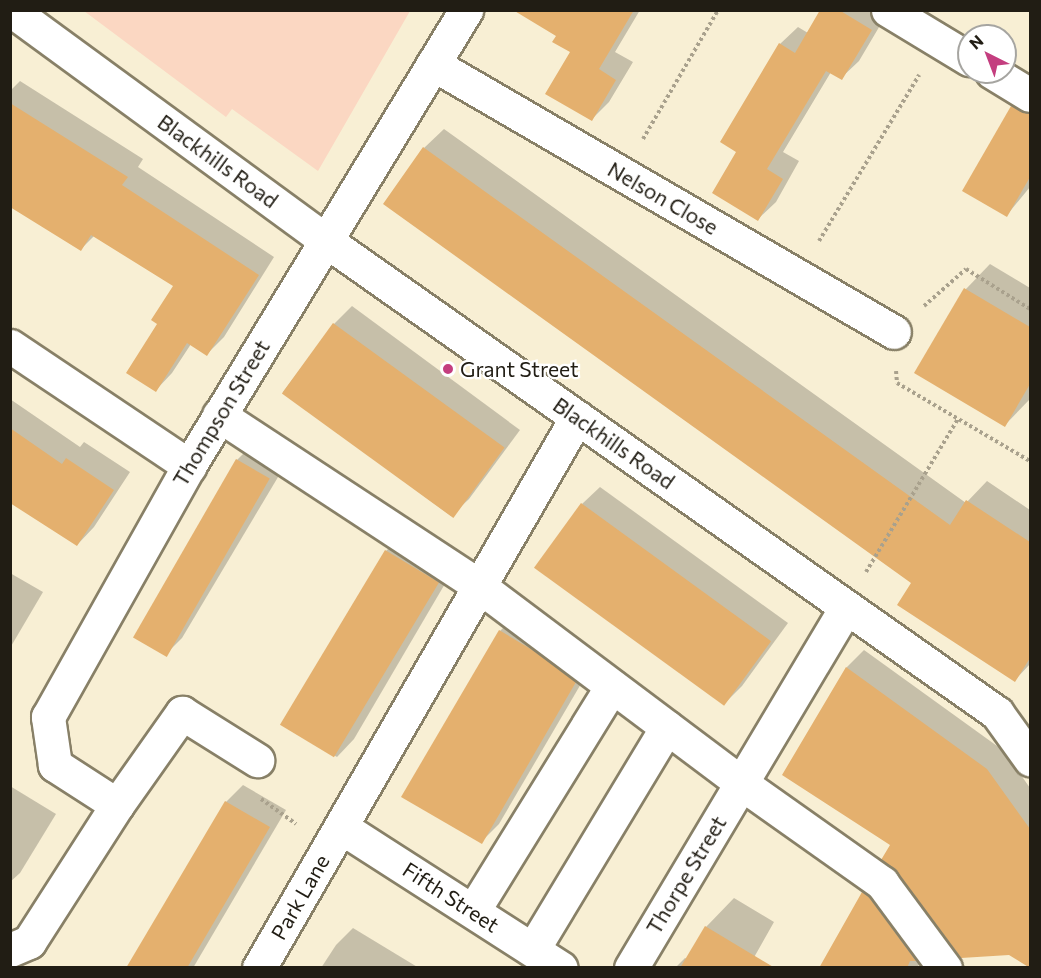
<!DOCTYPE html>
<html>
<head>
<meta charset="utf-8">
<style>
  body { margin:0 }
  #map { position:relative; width:1041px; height:978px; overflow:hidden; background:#f8efd4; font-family:Commissioner,sans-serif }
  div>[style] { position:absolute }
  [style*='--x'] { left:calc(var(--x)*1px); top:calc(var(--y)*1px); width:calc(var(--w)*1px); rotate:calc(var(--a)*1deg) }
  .green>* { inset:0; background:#fbd7c2 }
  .shadow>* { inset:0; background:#0003 }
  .building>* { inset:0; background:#e4b06e; transform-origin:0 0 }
  .path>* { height:4px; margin-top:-2px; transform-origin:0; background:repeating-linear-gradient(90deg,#a9a18d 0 3px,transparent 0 6px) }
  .roads { filter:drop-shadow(2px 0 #888067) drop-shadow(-2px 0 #888067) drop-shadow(0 2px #888067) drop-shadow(0 -2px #888067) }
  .minor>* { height:33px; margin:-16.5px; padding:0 16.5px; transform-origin:16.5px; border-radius:16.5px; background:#fff }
  .dots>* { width:16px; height:16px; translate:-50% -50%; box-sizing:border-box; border:3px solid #fff; border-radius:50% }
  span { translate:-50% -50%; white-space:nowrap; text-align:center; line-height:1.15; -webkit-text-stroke:4.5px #fff; paint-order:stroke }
  .street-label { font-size:21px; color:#211d14 }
  .poi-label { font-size:21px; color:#211d14 }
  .left { translate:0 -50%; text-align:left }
  .frame { position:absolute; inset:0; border:12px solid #211d14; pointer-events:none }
  .north { position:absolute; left:957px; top:24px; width:60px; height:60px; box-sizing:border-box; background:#fff; border:2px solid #a6a5a1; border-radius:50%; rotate:318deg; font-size:16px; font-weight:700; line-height:24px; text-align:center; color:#211d14 }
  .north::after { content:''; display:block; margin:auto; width:21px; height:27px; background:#c43e7f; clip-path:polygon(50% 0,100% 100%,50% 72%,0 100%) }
</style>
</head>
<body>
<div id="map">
  <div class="green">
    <i style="clip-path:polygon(84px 11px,410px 11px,318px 171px,232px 109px,226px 117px)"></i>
  </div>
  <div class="shadow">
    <i style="clip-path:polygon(572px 10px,640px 10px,615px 52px,633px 62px,609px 102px,592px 119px,572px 52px)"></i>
    <i style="clip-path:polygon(822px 10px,888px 12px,859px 61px,841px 78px,831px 72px,783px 152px,799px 161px,776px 202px,758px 219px,739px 151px,780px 44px,798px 27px,808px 33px)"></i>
    <i style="clip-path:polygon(20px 81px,143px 159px,138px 167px,274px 257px,224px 337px,207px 354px,191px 344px,172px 373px,156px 390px,159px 324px,175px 286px,94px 236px,81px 249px,10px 204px,10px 91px)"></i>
    <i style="clip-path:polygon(1028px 93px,1030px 94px,1030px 187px,1007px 215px,1011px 110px)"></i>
    <i style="clip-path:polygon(444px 129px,966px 503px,987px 481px,1030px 510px,1030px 664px,1015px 680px,913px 583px,424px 148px)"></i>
    <i style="clip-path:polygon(990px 264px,1030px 288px,1030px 399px,1005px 425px,916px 373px,966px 289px)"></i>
    <i style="clip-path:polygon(352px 306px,520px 430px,469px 499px,451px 516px,283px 392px,334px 324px)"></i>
    <i style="clip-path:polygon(10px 399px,80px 447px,84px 442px,130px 472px,94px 527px,77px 545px,10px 501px)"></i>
    <i style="clip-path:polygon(254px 443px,287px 462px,182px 638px,165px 655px,237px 460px)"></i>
    <i style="clip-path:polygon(600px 487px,788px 623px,742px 686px,725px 703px,582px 504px)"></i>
    <i style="clip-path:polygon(404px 533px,456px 565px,354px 739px,337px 757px,285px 726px,386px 551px)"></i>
    <i style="clip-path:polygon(10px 573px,43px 592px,10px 648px)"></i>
    <i style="clip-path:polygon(517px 614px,592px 665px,499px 824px,481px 842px,500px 631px)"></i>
    <i style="clip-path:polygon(864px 650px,1004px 751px,1030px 788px,1030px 952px,961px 956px,943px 932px,931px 945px,917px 968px,821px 968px,864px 893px,891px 865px,892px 845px,784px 775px,847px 667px)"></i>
    <i style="clip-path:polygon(243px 785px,286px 810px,193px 968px,129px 968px,226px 802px)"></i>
    <i style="clip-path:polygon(10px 786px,56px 814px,20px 873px,10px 882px)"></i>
    <i style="clip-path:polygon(734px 898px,774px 922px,748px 968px,675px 968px,685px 958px,687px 959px,706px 927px)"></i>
    <i style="clip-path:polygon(353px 928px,419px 968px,321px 968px,336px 945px)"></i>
  </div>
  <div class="building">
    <i style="clip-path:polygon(513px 10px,634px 10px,599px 69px,616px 80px,592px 121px,545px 94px,570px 52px,552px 42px,556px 36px)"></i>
    <i style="clip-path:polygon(820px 10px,839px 10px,872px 30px,842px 80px,826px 71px,767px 169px,783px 179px,758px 221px,712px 193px,736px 152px,720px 142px,779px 43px,795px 53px)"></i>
    <i style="clip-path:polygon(10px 103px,128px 177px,122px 185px,259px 275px,207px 356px,187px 343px,156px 392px,126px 373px,157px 324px,151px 320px,173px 286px,91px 235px,81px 251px,10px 207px)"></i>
    <i style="clip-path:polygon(1011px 106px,1030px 114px,1030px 177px,1007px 217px,962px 191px)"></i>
    <i style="clip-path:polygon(423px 147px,950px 525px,966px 500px,1030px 542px,1030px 658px,1015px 682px,897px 605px,911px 583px,383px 204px)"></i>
    <i style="clip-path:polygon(964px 288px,1030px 327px,1030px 384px,1005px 427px,914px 373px)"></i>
    <i style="left:333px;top:323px;width:212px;height:87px;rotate:36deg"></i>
    <i style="clip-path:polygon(10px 428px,62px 464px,66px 458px,114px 490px,77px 546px,10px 503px)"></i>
    <i style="left:236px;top:459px;width:39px;height:206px;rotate:30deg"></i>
    <i style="left:581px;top:503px;width:235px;height:80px;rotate:36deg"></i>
    <i style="left:385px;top:550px;width:63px;height:204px;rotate:31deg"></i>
    <i style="clip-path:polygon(499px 630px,534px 651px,576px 682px,482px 844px,401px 797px)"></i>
    <i style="clip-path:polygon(846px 667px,987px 769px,1030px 829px,1030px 968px,1009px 955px,961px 958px,897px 872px,881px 860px,890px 845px,782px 775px)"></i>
    <i style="clip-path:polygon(225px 801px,270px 827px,187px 968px,126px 968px)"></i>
    <i style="clip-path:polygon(862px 892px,869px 897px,916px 961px,910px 961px,907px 968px,819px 968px)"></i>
    <i style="clip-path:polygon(705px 926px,775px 968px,680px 968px)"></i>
  </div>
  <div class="path">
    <i style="--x:643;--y:139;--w:149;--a:-59.8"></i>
    <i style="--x:819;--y:241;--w:194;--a:-58.9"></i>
    <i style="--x:924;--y:306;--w:56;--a:-41.4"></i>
    <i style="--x:966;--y:269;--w:75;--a:32"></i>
    <i style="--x:896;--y:371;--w:12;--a:85"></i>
    <i style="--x:897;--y:383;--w:154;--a:30.4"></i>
    <i style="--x:866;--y:572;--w:179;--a:-59"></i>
    <i style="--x:261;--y:799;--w:43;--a:35.5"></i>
  </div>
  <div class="roads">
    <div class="minor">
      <i style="--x:11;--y:10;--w:389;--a:36.2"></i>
      <i style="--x:325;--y:240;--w:822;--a:35.14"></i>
      <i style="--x:997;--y:713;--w:57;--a:54.3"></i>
      <i style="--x:888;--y:10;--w:95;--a:31.2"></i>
      <i style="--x:433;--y:64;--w:533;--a:30.17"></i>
      <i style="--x:992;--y:72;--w:44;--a:31.2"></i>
      <i style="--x:10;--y:346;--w:216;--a:33.8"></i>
      <i style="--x:219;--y:415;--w:311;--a:33.3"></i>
      <i style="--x:479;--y:586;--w:328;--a:36.9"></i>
      <i style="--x:741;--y:783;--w:173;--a:35.3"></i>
      <i style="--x:882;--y:883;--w:106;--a:53.5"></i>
      <i style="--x:117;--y:805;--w:74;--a:-147.2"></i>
      <i style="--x:55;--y:765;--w:49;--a:-98.3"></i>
      <i style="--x:48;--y:717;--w:288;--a:-60.7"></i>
      <i style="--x:189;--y:466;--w:534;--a:-58.72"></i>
      <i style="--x:341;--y:827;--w:261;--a:32.7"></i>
      <i style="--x:473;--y:911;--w:264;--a:-58.3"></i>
      <i style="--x:533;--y:949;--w:259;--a:-58.9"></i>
      <i style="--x:10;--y:950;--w:21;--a:-23"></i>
      <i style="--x:29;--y:942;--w:163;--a:-57.3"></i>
      <i style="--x:117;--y:805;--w:113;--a:-54.8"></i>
      <i style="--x:182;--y:713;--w:89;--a:32.1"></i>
      <i style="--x:259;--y:968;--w:636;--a:-60.01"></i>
      <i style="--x:631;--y:968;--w:420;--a:-59.2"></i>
    </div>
  </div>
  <div class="dots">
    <i style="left:448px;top:369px;background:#c43e7f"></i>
  </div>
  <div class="street-label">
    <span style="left:218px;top:161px;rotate:36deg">Blackhills Road</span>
    <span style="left:663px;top:198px;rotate:30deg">Nelson Close</span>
    <span style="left:221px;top:413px;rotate:-59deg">Thompson Street</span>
    <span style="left:614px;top:443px;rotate:35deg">Blackhills Road</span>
    <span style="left:686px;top:875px;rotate:-59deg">Thorpe Street</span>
    <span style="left:300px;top:897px;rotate:-60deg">Park Lane</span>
    <span style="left:451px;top:897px;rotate:33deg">Fifth Street</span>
  </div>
  <div class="poi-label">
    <span class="left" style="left:460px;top:369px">Grant Street</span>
  </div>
  <div class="frame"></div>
  <div class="north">N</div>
</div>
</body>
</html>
